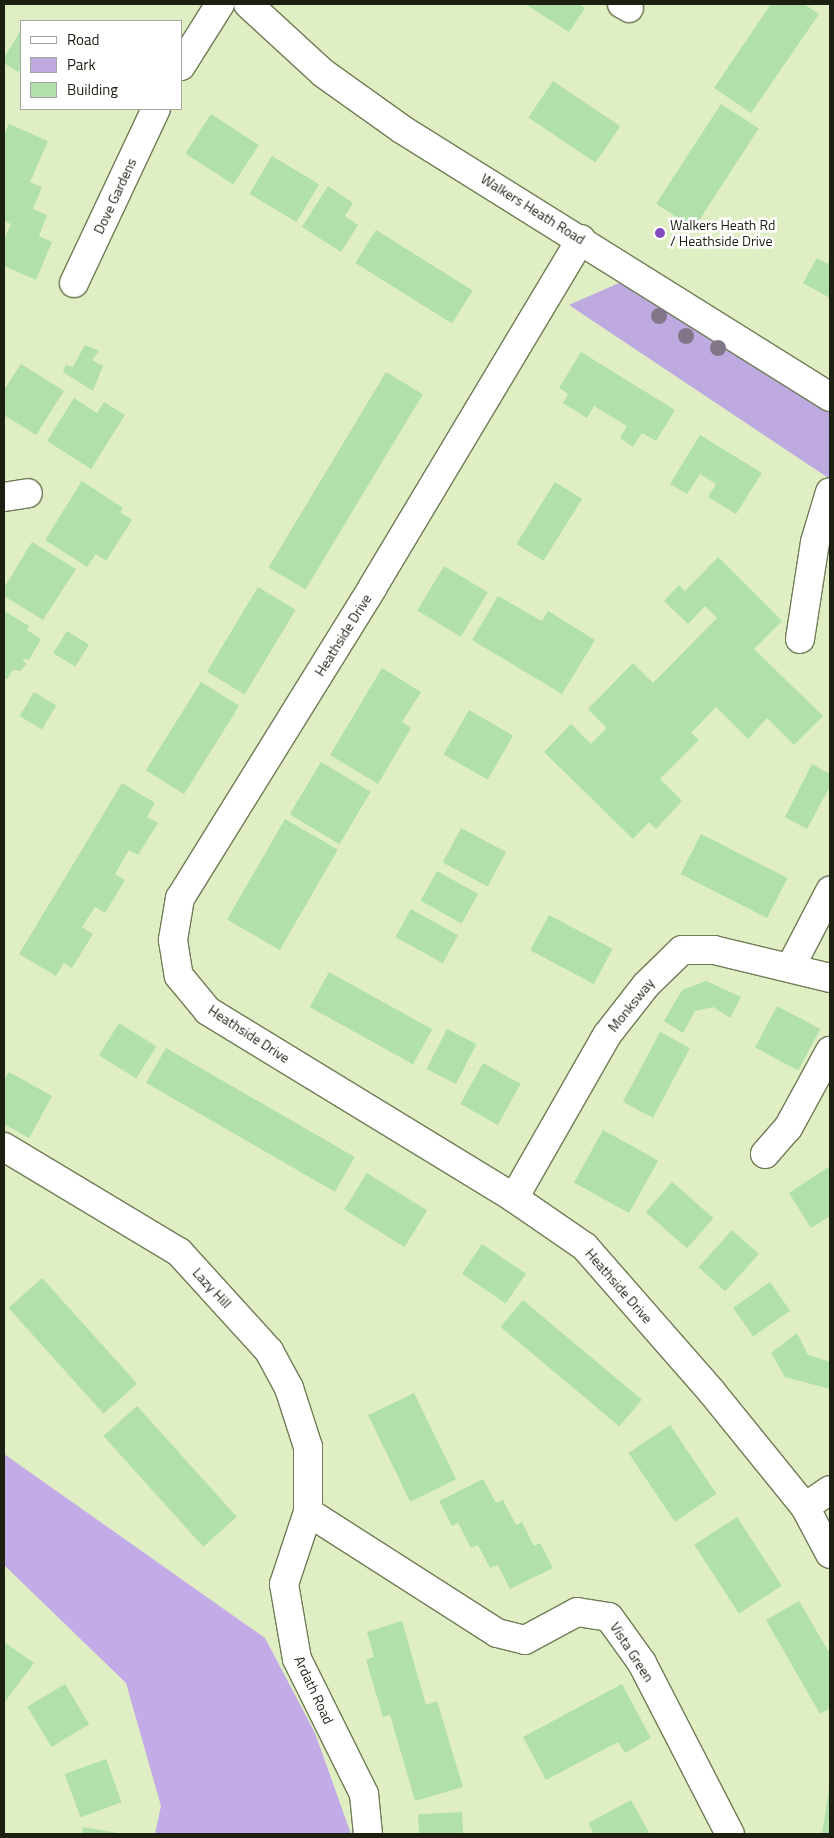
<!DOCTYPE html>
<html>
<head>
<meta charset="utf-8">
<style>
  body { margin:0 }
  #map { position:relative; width:834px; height:1838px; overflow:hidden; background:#e0eec4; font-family:"Titillium Web",sans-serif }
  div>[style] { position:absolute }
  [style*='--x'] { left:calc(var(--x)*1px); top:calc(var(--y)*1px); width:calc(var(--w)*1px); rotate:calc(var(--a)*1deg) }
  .green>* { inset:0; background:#bea9e0 }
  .forest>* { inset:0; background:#c2abe6 }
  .building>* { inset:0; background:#b1e0ac; transform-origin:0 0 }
  .roads { filter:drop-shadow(1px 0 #707c56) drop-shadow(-1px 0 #707c56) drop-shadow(0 1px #707c56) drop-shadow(0 -1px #707c56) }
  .minor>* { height:28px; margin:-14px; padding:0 14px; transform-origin:14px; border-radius:14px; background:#fff }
  .trees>* { width:16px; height:16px; margin:-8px; border-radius:50%; background:#827689 }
  .dots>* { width:14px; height:14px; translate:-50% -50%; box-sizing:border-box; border:2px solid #fff; border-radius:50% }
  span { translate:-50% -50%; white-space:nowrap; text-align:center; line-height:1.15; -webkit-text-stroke:5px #fff; paint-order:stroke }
  .street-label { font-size:14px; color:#1b2011 }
  .poi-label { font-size:14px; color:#1b2011 }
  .left { translate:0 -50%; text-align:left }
  .frame { position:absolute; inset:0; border:5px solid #1b2011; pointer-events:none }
  .legend { position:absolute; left:20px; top:20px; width:162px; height:90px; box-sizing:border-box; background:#fff; border:1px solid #a4a6a0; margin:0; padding:6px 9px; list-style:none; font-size:15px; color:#1b2011 }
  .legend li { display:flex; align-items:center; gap:10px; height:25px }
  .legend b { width:25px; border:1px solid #a4a6a0 }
</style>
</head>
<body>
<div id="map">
  <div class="green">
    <i style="clip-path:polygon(619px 283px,660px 302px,830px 412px,830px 479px,569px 305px)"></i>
  </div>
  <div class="forest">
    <i style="clip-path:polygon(4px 1454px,265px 1638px,315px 1733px,351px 1834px,155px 1834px,161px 1806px,126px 1683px,4px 1565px)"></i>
  </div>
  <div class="building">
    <i style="clip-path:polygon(525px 4px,578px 4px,585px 8px,569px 32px)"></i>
    <i style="clip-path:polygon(771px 4px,804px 4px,819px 14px,751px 113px,714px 88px)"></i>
    <i style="clip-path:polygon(21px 30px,21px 68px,18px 72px,4px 63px,4px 58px)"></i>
    <i style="left:553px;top:81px;width:81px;height:44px;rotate:34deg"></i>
    <i style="left:721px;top:104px;width:45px;height:119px;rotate:33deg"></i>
    <i style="left:211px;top:114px;width:57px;height:47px;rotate:33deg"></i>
    <i style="clip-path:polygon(9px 124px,48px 141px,30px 182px,42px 187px,33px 209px,47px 215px,39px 236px,52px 242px,36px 280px,4px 266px,4px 240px,11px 224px,4px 221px,4px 135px)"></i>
    <i style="left:272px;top:156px;width:55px;height:44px;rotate:31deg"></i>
    <i style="clip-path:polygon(328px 186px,353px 203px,345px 216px,358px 225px,341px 252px,302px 227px)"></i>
    <i style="left:376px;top:230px;width:114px;height:39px;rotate:32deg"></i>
    <i style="clip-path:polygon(817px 258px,828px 264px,830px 260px,830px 298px,803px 283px)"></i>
    <i style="clip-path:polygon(85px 345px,99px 351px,92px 360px,103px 366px,93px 391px,63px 372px,66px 365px,73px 367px)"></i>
    <i style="clip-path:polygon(581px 352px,675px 410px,656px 441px,642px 433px,633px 447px,620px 438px,627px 426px,594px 406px,587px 418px,563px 403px,568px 394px,559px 388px)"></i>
    <i style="clip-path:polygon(21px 364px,64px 391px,36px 435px,4px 415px,4px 390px)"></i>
    <i style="left:386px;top:372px;width:43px;height:228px;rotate:31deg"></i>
    <i style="clip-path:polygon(74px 398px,97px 413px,104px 402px,125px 415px,91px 469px,47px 441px)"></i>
    <i style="clip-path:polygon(700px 435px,762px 473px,736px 514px,708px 497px,716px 484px,700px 474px,687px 494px,670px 484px)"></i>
    <i style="clip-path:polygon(82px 481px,123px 508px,120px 512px,132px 520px,106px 561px,96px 554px,87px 567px,45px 540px)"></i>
    <i style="left:555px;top:482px;width:32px;height:73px;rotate:32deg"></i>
    <i style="clip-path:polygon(32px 542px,76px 569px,43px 620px,4px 596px,4px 588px)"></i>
    <i style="clip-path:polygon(718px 557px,782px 621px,754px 649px,823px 716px,794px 745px,767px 718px,748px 739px,716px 707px,691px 733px,699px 740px,660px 779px,682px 801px,656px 829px,649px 822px,633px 839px,544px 752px,571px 724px,591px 744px,607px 728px,588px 709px,633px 663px,653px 683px,717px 618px,705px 606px,688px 624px,664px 601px,679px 585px,685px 591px)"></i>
    <i style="left:444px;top:566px;width:51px;height:52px;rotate:31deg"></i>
    <i style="left:258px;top:587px;width:44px;height:99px;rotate:31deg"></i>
    <i style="clip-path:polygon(498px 596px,542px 621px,548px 611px,595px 640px,562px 694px,472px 640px)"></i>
    <i style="clip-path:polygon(4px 611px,29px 626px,27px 630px,41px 639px,29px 660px,22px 658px,26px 664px,21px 671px,13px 670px,7px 679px,4px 678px)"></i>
    <i style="left:67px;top:631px;width:26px;height:26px;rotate:32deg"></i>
    <i style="clip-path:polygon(382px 668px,421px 692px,402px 722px,411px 728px,378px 784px,330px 755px)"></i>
    <i style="left:201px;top:682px;width:45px;height:104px;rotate:32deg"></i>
    <i style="left:34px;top:692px;width:26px;height:28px;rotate:31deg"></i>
    <i style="left:469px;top:710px;width:51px;height:51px;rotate:30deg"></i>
    <i style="left:321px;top:762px;width:58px;height:61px;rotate:31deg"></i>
    <i style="clip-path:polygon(812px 764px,830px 774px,830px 786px,807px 829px,785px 817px)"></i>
    <i style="clip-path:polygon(122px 783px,155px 803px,147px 817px,158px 823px,138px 855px,129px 850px,115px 874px,125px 880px,105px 913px,95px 907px,82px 927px,93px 934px,72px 968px,64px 963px,56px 976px,19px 954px)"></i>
    <i style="left:285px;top:819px;width:61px;height:116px;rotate:30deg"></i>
    <i style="left:461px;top:828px;width:51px;height:39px;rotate:28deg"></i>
    <i style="left:701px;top:834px;width:97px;height:45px;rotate:27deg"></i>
    <i style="left:437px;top:871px;width:47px;height:34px;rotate:29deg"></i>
    <i style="left:411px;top:909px;width:54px;height:32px;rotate:29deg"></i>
    <i style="left:549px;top:915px;width:72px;height:40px;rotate:28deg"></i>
    <i style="left:329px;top:972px;width:118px;height:40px;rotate:29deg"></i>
    <i style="clip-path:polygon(706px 981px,741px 997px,730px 1018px,713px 1007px,695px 1011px,683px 1033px,664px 1021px,682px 990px)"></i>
    <i style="left:777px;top:1006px;width:49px;height:47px;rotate:28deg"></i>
    <i style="left:119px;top:1023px;width:44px;height:38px;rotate:32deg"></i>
    <i style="left:447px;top:1029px;width:33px;height:45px;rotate:27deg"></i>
    <i style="left:660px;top:1032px;width:34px;height:79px;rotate:28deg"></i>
    <i style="left:166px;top:1048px;width:218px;height:40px;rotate:30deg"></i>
    <i style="left:483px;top:1063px;width:43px;height:47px;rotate:29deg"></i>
    <i style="clip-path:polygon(9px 1072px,52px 1096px,29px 1138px,4px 1124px,4px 1080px)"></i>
    <i style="left:603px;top:1130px;width:63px;height:60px;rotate:29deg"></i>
    <i style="clip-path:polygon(830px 1166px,830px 1216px,811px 1228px,789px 1193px)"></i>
    <i style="left:367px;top:1173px;width:71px;height:43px;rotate:32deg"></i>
    <i style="left:672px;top:1182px;width:55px;height:40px;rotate:41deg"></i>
    <i style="left:732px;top:1230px;width:36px;height:50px;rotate:42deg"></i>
    <i style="left:482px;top:1244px;width:53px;height:36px;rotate:34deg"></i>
    <i style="left:42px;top:1278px;width:142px;height:45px;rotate:48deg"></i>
    <i style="left:770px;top:1282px;width:35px;height:45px;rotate:55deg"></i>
    <i style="left:523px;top:1300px;width:155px;height:35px;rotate:40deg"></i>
    <i style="clip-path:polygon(797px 1333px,808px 1355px,830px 1362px,830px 1389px,785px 1377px,771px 1353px)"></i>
    <i style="left:414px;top:1393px;width:96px;height:51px;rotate:64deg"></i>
    <i style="left:137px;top:1406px;width:149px;height:45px;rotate:48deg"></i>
    <i style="left:670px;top:1425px;width:83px;height:50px;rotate:56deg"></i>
    <i style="clip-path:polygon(483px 1479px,496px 1503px,503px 1500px,516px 1525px,522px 1522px,534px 1546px,540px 1543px,553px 1568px,510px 1589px,498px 1565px,490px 1568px,478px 1545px,471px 1548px,458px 1523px,452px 1526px,439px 1501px)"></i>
    <i style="left:737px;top:1517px;width:82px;height:51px;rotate:57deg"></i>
    <i style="clip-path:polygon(799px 1601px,830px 1654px,830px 1708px,820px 1714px,766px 1620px)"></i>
    <i style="clip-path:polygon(402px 1621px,426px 1705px,437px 1701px,463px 1787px,415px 1801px,390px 1715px,383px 1717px,366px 1660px,374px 1657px,367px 1632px)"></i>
    <i style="clip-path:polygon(4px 1642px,34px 1663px,4px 1703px)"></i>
    <i style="left:65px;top:1684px;width:47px;height:44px;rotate:59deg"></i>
    <i style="clip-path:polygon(622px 1684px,651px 1738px,625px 1753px,618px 1742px,546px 1780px,523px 1737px)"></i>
    <i style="left:106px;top:1759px;width:46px;height:44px;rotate:70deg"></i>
    <i style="clip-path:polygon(829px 1789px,830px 1834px,822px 1834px)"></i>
    <i style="clip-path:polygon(631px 1800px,650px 1834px,594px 1834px,588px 1823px)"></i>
    <i style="left:462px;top:1812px;width:22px;height:44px;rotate:87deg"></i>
    <i style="clip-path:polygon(83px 1827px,118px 1833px,118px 1834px,82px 1834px)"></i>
  </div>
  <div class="roads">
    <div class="minor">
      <i style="--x:248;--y:4;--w:102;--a:42.6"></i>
      <i style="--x:323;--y:73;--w:98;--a:35.5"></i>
      <i style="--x:403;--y:130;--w:504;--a:32.02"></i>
      <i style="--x:622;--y:4;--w:8;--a:30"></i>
      <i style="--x:181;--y:66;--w:73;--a:-57.8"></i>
      <i style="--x:581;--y:239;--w:405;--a:120.9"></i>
      <i style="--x:373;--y:587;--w:366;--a:121.8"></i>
      <i style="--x:180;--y:898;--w:43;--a:99.5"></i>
      <i style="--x:173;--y:940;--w:36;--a:81"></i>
      <i style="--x:179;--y:976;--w:45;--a:50.4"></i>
      <i style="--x:208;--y:1011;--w:359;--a:31.4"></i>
      <i style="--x:514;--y:1198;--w:86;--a:34.6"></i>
      <i style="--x:585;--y:1247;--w:191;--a:48.8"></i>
      <i style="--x:711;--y:1391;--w:149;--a:51"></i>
      <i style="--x:805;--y:1507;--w:53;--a:62"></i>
      <i style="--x:74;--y:283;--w:192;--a:-64.8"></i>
      <i style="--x:4;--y:497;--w:24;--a:-9"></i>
      <i style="--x:800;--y:639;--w:98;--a:-81.2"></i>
      <i style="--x:815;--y:542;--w:52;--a:-73.3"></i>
      <i style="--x:791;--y:966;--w:85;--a:-62.5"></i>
      <i style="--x:4;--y:1147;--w:204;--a:31"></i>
      <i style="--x:179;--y:1252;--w:134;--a:47.7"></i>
      <i style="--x:269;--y:1351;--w:42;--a:61.6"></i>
      <i style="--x:289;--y:1388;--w:62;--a:72.1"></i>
      <i style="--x:308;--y:1447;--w:65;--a:90"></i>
      <i style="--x:308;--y:1512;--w:76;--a:108.4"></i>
      <i style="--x:284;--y:1584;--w:76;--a:80.2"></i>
      <i style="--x:297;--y:1659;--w:151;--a:63.6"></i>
      <i style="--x:364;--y:1794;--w:40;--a:84.3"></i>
      <i style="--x:765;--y:1154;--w:35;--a:-49"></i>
      <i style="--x:788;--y:1128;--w:88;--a:-61.4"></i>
      <i style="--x:514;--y:1198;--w:188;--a:-60.3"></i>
      <i style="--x:607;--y:1035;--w:63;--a:-52"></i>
      <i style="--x:646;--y:985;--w:50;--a:-44.2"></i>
      <i style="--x:682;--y:950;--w:32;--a:0"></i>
      <i style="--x:714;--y:950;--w:119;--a:13.6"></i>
      <i style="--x:805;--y:1507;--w:30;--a:-34"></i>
      <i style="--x:308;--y:1512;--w:224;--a:32.6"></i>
      <i style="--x:497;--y:1633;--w:29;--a:14"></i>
      <i style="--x:525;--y:1640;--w:59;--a:-28.3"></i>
      <i style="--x:577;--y:1612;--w:32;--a:9"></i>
      <i style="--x:609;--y:1617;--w:57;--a:54.3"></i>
      <i style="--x:642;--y:1663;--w:192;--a:62.8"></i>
    </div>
  </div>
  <div class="trees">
    <i style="left:659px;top:316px"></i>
    <i style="left:686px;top:336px"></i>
    <i style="left:718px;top:348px"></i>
  </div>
  <div class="dots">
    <i style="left:660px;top:233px;background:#834bc2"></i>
  </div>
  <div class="street-label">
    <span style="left:115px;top:196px;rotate:-65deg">Dove Gardens</span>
    <span style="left:533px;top:209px;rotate:32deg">Walkers Heath Road</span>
    <span style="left:343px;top:635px;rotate:-58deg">Heathside Drive</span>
    <span style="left:631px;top:1005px;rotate:-51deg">Monksway</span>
    <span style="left:249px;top:1034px;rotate:33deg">Heathside Drive</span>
    <span style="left:619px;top:1286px;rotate:49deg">Heathside Drive</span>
    <span style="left:212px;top:1288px;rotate:47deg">Lazy Hill</span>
    <span style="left:632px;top:1652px;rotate:57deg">Vista Green</span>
    <span style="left:314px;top:1690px;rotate:65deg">Ardath Road</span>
  </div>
  <div class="poi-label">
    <span class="left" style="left:670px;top:233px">Walkers Heath Rd<br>/ Heathside Drive</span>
  </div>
  <div class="frame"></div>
  <ul class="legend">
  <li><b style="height:6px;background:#fff"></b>Road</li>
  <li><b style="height:14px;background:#bea9e0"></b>Park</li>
  <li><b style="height:14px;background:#b1e0ac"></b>Building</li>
  </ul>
</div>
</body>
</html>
